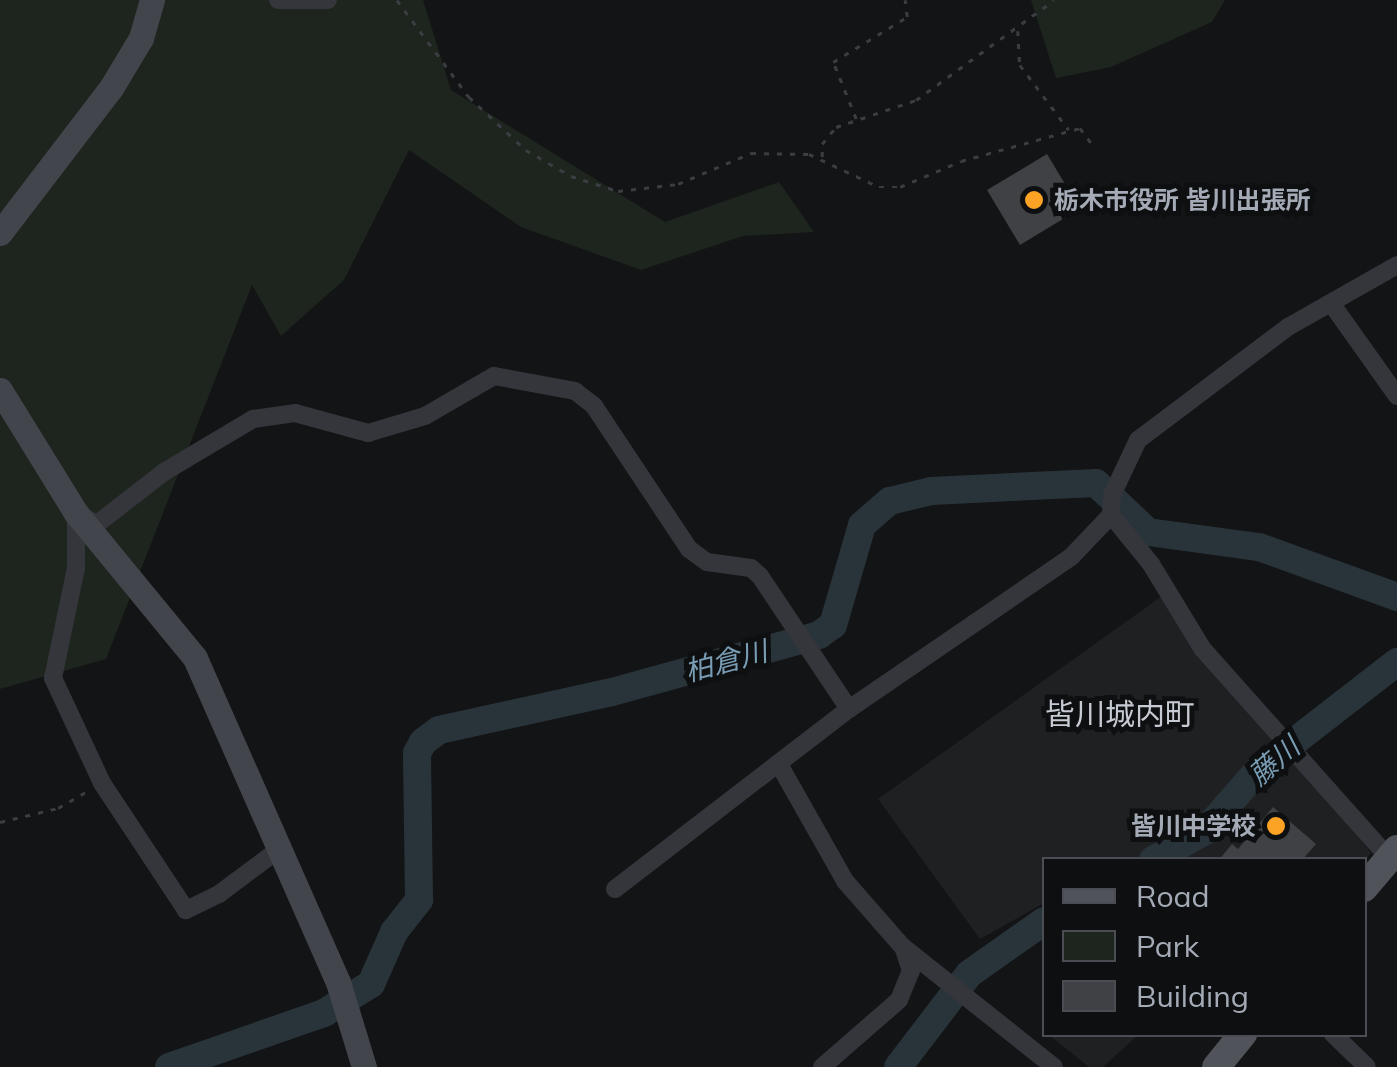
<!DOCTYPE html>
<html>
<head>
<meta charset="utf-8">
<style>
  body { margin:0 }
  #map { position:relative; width:1397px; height:1067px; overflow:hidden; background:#131415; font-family:Mulish,"Noto Sans JP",sans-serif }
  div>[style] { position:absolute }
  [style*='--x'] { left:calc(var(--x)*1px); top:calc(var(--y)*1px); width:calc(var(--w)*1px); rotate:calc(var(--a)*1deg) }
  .built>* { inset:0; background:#1f2022 }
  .green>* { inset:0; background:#1d251e }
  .river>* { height:28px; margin:-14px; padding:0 14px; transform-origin:14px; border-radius:14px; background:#29343a }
  .building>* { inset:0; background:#3f4145; transform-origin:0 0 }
  .path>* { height:2.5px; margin-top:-1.25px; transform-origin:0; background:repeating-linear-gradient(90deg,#3a3d42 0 5px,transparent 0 13px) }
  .street>* { height:18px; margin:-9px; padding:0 9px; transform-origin:9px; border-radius:9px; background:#34363b }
  .secondary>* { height:25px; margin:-12.5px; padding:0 12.5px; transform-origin:12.5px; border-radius:12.5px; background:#42454b }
  .primary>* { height:28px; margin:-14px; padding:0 14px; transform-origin:14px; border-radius:14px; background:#50535a }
  .dots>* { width:28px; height:28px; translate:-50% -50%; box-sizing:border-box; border:5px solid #0e0f10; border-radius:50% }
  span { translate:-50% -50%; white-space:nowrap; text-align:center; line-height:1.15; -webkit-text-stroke:10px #0e0f10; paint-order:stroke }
  .poi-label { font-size:25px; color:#a4abb7; font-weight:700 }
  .left { translate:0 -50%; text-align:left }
  .right { translate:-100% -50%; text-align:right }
  .water-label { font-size:28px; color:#799db4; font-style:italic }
  .quarter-label { font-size:30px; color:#c6cad2 }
  .legend { position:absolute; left:1042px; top:857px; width:325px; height:180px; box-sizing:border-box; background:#0e0f10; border:2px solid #4a4d53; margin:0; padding:12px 18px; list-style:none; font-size:30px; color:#a4abb7 }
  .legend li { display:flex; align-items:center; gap:20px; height:50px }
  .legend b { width:50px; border:2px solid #4a4d53 }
</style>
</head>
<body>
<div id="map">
  <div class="built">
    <i style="clip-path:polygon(1162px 596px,1371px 853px,1365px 861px,1044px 860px,1044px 903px,980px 939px,878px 799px)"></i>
    <i style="clip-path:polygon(1049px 1035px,1138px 1035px,1103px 1067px,1089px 1067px)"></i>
  </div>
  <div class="green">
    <i style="clip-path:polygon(0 0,423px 0,451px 90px,665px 222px,779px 182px,814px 232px,743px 236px,641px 270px,521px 227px,409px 150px,344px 280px,281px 336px,252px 285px,106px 659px,0 689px)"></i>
    <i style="clip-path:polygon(1031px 0,1225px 0,1212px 22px,1111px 67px,1056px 78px)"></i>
  </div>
  <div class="river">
    <i style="--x:1153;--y:860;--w:60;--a:-29.1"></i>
    <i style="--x:1205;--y:831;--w:82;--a:-48.9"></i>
    <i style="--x:1259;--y:769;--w:175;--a:-37.8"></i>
    <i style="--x:169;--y:1067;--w:164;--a:-19.2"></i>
    <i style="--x:324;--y:1013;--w:55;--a:-31.7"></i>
    <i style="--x:371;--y:984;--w:57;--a:-66.1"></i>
    <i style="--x:394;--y:932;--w:41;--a:-52"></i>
    <i style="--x:419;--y:900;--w:147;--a:-90.8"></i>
    <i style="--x:417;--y:753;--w:13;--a:-61"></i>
    <i style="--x:423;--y:742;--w:20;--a:-37"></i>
    <i style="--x:439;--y:730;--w:177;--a:-12.4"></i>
    <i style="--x:612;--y:692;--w:215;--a:-15.4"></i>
    <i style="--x:819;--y:635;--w:17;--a:-36"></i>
    <i style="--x:833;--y:625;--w:104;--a:-73.8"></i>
    <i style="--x:862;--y:525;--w:37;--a:-41"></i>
    <i style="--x:890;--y:501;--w:42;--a:-13.7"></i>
    <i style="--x:931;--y:491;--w:165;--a:-2.8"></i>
    <i style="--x:1096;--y:483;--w:71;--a:43.3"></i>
    <i style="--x:1148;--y:532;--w:112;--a:7.7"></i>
    <i style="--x:1259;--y:547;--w:147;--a:19.9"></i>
    <i style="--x:898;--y:1067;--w:117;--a:-52.6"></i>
    <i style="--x:969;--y:974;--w:92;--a:-35.2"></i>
  </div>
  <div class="building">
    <i style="left:1047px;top:154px;width:64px;height:70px;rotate:59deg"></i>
    <i style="clip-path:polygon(1273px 807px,1316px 844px,1302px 860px,1219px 860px,1232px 844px,1238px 849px)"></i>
  </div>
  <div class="path">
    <i style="--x:397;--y:0;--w:121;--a:53.4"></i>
    <i style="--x:469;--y:97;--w:78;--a:42.9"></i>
    <i style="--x:526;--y:150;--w:52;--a:30"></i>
    <i style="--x:571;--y:176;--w:49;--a:17.7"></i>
    <i style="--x:618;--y:191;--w:60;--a:-6.7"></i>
    <i style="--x:678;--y:184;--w:79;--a:-23"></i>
    <i style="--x:751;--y:153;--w:58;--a:1"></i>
    <i style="--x:809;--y:154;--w:77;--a:25.2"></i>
    <i style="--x:879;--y:187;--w:21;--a:0"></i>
    <i style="--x:900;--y:187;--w:66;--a:-23.1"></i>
    <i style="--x:961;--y:161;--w:123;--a:-15.5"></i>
    <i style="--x:1080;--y:128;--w:21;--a:53"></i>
    <i style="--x:1018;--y:31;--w:34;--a:87"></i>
    <i style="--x:1020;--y:65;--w:81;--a:53"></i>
    <i style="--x:856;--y:119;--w:61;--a:-112"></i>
    <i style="--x:833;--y:62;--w:87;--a:-31.3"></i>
    <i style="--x:907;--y:17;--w:17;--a:-97"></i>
    <i style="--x:822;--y:157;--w:13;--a:-90"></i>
    <i style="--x:822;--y:144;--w:22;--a:-51"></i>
    <i style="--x:836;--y:127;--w:84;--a:-18.6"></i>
    <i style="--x:916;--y:100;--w:170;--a:-35.9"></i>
    <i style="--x:0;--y:822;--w:60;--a:-13.6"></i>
    <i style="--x:58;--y:808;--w:34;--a:-30"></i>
  </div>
  <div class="street">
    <i style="--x:278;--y:0;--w:50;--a:0"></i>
    <i style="--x:1331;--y:303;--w:114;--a:54.6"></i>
    <i style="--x:780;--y:766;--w:132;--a:60.5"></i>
    <i style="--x:845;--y:881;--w:86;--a:48.8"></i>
    <i style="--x:902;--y:946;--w:194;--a:38.5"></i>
    <i style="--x:282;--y:847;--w:79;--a:143.3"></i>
    <i style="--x:219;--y:894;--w:37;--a:154"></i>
    <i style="--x:186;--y:910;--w:152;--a:-123.5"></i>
    <i style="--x:102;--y:783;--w:116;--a:-115"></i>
    <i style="--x:53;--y:678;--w:112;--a:-78.2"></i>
    <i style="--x:76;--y:568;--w:55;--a:-90"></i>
    <i style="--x:76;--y:513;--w:24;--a:28"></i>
    <i style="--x:97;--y:524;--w:85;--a:-37.8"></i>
    <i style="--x:164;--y:472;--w:104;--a:-30.8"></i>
    <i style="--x:253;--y:419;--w:42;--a:-8.1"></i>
    <i style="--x:295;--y:413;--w:76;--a:15.3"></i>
    <i style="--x:368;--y:433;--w:59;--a:-16.6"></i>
    <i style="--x:425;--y:416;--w:80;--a:-30.1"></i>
    <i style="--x:494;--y:376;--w:82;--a:10.5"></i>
    <i style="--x:575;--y:391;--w:24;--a:38"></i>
    <i style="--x:594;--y:406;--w:172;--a:56.4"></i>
    <i style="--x:689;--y:549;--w:22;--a:36"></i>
    <i style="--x:707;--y:562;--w:44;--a:7.8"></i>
    <i style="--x:751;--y:568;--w:12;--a:42"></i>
    <i style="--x:760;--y:576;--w:160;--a:56.2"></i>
    <i style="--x:1389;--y:858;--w:281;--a:-131.7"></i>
    <i style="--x:1202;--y:648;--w:98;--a:-121.3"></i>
    <i style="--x:1151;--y:564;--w:63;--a:-129.2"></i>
    <i style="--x:1111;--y:515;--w:20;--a:-87"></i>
    <i style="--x:1112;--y:495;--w:61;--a:-64.7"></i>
    <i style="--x:1138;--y:440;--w:188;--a:-37"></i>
    <i style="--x:1288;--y:327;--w:125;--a:-29.6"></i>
    <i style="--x:615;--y:889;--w:295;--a:-37.6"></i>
    <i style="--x:849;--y:709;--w:269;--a:-34.4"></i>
    <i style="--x:1071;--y:557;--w:58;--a:-46.4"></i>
    <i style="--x:1333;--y:1034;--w:47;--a:44.1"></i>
    <i style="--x:822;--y:1067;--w:102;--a:-41"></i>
    <i style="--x:899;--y:1000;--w:31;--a:-68"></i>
    <i style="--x:911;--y:971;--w:25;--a:-108"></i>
  </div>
  <div class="secondary">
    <i style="--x:0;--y:233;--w:183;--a:-52.6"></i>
    <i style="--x:111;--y:88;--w:58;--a:-59"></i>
    <i style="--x:141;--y:38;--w:40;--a:-74"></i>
    <i style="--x:0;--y:390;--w:145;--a:58.3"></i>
    <i style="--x:76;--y:513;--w:188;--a:50.6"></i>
    <i style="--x:195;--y:658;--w:354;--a:66.2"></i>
    <i style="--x:338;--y:982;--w:89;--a:73"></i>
  </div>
  <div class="primary">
    <i style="--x:1364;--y:888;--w:51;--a:-49.8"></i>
    <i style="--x:1216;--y:1067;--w:43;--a:-50.7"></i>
  </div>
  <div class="dots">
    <i style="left:1034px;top:200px;background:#fca325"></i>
    <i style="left:1276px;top:826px;background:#fca325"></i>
  </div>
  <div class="poi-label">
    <span class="left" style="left:1054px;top:200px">栃木市役所 皆川出張所</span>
    <span class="right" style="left:1256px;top:826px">皆川中学校</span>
  </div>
  <div class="water-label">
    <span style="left:726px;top:661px;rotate:-15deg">柏倉川</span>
    <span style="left:1274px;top:761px;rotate:-41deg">藤川</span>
  </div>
  <div class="quarter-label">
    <span style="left:1120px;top:714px">皆川城内町</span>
  </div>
  <ul class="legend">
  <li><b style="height:12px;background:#50535a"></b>Road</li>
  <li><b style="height:28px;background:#1d251e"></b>Park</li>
  <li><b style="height:28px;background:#3f4145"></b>Building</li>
  </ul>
</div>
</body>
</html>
